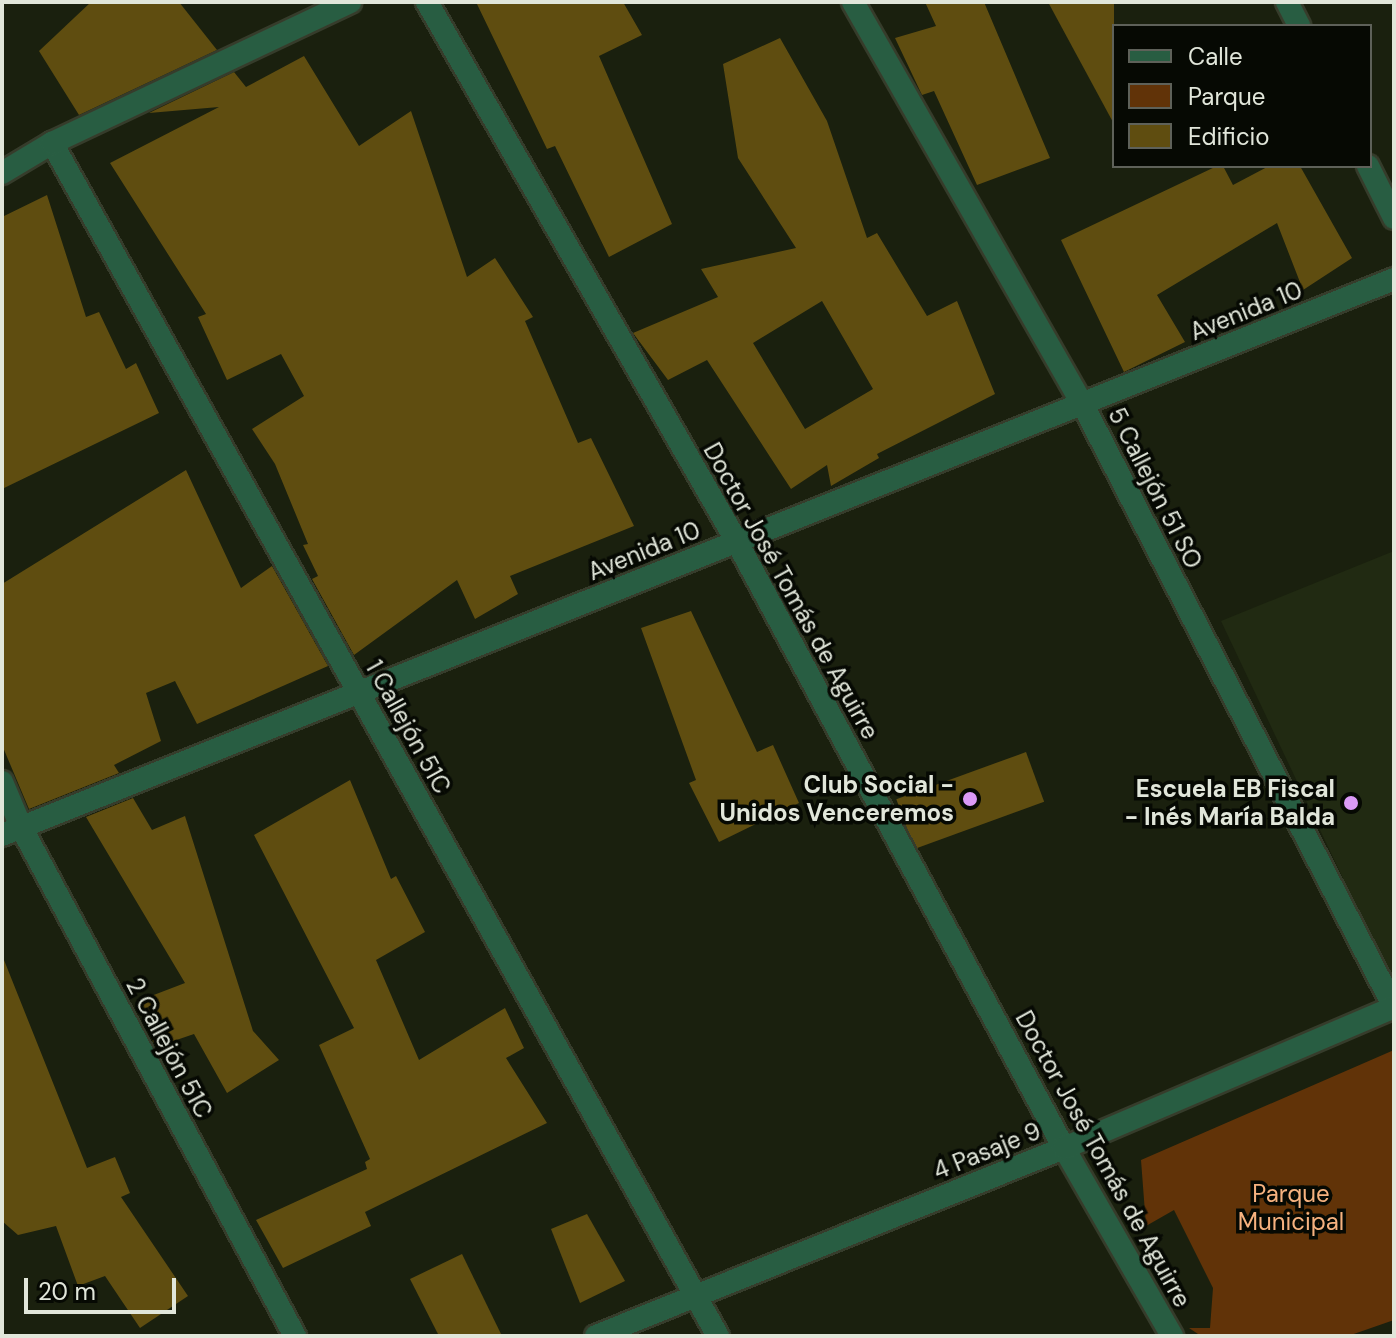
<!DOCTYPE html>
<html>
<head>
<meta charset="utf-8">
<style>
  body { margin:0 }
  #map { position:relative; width:1396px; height:1338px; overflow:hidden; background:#1a200e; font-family:"DM Sans",sans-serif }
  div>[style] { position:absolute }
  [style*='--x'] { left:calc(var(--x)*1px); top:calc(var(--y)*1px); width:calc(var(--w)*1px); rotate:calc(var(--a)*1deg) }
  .built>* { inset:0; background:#212a12 }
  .green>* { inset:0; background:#613308 }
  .building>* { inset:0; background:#5f4d10; transform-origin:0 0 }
  .roads { filter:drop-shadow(2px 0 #363c2b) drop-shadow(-2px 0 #363c2b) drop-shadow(0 2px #363c2b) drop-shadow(0 -2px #363c2b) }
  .minor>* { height:22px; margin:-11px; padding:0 11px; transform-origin:11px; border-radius:11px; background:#285d42 }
  .dots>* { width:22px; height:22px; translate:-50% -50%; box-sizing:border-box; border:4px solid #060903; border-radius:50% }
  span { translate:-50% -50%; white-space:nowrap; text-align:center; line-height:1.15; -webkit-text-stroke:7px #060903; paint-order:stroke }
  .street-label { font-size:24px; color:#e1e6da }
  .poi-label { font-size:24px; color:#e1e6da; font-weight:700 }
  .right { translate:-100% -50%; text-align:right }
  .park-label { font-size:24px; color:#f6b27f }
  .frame { position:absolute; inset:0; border:4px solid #e1e6da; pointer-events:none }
  .legend { position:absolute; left:1112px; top:24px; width:260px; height:144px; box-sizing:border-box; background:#060903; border:2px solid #5e6159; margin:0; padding:10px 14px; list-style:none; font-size:24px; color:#e1e6da }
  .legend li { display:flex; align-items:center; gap:16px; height:40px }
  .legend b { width:40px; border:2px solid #5e6159 }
  .scale { position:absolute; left:24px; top:1278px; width:152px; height:36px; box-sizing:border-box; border:4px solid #e1e6da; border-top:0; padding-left:10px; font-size:24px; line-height:28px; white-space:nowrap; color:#e1e6da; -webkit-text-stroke:6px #060903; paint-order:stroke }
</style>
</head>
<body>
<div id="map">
  <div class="built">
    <i style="clip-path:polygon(1394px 551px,1394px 986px,1221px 621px)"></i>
  </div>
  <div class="green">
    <i style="clip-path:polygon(1394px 1050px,1394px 1320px,1348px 1336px,1201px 1336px,1189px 1328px,1210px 1328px,1213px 1288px,1174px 1210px,1146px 1226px,1141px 1160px)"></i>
  </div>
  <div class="building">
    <i style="clip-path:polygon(91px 2px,179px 2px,217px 50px,79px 115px,39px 51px)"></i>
    <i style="clip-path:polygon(476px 2px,623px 2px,642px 35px,599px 56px,672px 224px,609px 257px,555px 146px,547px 149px)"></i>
    <i style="clip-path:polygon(925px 2px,984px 2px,1050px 158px,977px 185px,934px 91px,922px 95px,895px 38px,936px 26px)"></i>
    <i style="clip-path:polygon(1048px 2px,1114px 2px,1114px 124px)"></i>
    <i style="clip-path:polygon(evenodd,780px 38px,827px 121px,867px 238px,877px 233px,927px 316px,957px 301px,995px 394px,877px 454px,879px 458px,831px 486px,827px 465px,791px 489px,707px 360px,668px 380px,633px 333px,718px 297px,701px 269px,796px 248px,738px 158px,723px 64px,780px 38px,822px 301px,873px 389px,805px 429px,753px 343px,822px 301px)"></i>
    <i style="clip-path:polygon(304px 56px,359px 146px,411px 111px,467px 277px,495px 258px,533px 317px,525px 321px,578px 443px,591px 438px,634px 526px,510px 576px,518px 594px,475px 619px,457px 580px,354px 655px,312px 579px,318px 576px,303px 545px,308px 544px,275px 464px,252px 429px,304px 396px,281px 354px,227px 380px,198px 317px,206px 314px,110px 163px,219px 107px,149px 113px,234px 72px,246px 87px)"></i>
    <i style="clip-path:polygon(1217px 166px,1223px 166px,1233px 185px,1269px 166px,1300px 166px,1352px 258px,1303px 290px,1277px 223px,1157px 295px,1185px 342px,1124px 372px,1061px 240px)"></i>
    <i style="clip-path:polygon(47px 195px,86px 317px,99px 312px,126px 369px,136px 363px,159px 413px,2px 489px,2px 217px)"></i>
    <i style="clip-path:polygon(186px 470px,241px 588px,272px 566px,328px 666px,197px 724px,175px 681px,146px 693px,161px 741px,114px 765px,119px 773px,29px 809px,2px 745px,2px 584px)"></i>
    <i style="clip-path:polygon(691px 611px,757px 752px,773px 745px,799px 803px,719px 842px,689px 783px,696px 780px,641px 628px)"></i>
    <i style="left:1026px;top:752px;width:53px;height:138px;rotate:70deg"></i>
    <i style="clip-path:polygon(350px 780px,391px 879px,396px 876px,425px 932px,376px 960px,419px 1060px,505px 1008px,524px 1048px,506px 1058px,547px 1123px,365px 1212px,371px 1226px,283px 1268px,256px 1220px,367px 1169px,365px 1162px,370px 1159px,319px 1045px,354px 1028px,254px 835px)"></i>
    <i style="clip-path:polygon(133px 798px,152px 830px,185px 816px,253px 1031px,279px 1060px,227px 1093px,194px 1034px,156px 1047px,148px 1033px,138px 1001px,185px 983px,86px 817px)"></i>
    <i style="clip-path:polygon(2px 955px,87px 1168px,115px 1157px,130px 1193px,121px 1197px,188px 1296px,140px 1328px,105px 1276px,78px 1286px,56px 1226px,18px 1235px,2px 1221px)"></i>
    <i style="clip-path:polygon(587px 1214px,625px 1281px,580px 1303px,551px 1229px)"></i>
    <i style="clip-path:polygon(462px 1254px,502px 1336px,439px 1336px,410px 1279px)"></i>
  </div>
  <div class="roads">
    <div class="minor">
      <i style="--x:427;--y:2;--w:623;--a:60.14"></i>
      <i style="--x:737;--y:542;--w:689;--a:61.65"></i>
      <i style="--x:1064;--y:1148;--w:217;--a:60.1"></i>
      <i style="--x:853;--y:2;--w:464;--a:60.3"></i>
      <i style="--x:1083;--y:405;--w:678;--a:62.68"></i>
      <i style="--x:1287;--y:2;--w:27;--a:63"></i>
      <i style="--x:52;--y:143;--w:1366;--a:60.83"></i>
      <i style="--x:1368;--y:166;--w:58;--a:63.4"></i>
      <i style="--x:2;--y:173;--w:58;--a:-31"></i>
      <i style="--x:52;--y:143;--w:330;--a:-25.3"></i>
      <i style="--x:2;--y:782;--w:49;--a:67.1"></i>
      <i style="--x:21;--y:827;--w:578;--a:61.71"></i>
      <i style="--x:2;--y:835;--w:1499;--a:-21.77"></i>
      <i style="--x:596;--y:1336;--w:504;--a:-21.89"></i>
      <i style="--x:1064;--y:1148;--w:359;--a:-23.1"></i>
    </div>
  </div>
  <div class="dots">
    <i style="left:970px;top:799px;background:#db9af6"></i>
    <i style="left:1351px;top:803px;background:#db9af6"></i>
  </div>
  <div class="street-label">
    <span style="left:1246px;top:311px;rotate:-22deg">Avenida 10</span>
    <span style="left:1155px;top:488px;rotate:63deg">5 Callejón 51 SO</span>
    <span style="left:644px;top:551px;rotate:-22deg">Avenida 10</span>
    <span style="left:791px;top:591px;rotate:61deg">Doctor José Tomás de Aguirre</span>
    <span style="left:408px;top:727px;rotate:61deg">1 Callejón 51C</span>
    <span style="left:169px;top:1048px;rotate:62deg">2 Callejón 51C</span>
    <span style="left:987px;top:1151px;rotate:-22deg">4 Pasaje 9</span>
    <span style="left:1103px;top:1159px;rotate:61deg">Doctor José Tomás de Aguirre</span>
  </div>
  <div class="poi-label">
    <span class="right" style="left:954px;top:799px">Club Social -<br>Unidos Venceremos</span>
    <span class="right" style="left:1335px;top:803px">Escuela EB Fiscal<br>- Inés María Balda</span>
  </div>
  <div class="park-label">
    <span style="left:1291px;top:1208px">Parque<br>Municipal</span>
  </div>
  <div class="frame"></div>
  <ul class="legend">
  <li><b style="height:10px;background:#285d42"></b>Calle</li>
  <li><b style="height:22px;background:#613308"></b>Parque</li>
  <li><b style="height:22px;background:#5f4d10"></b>Edificio</li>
  </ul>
  <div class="scale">20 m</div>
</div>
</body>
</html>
